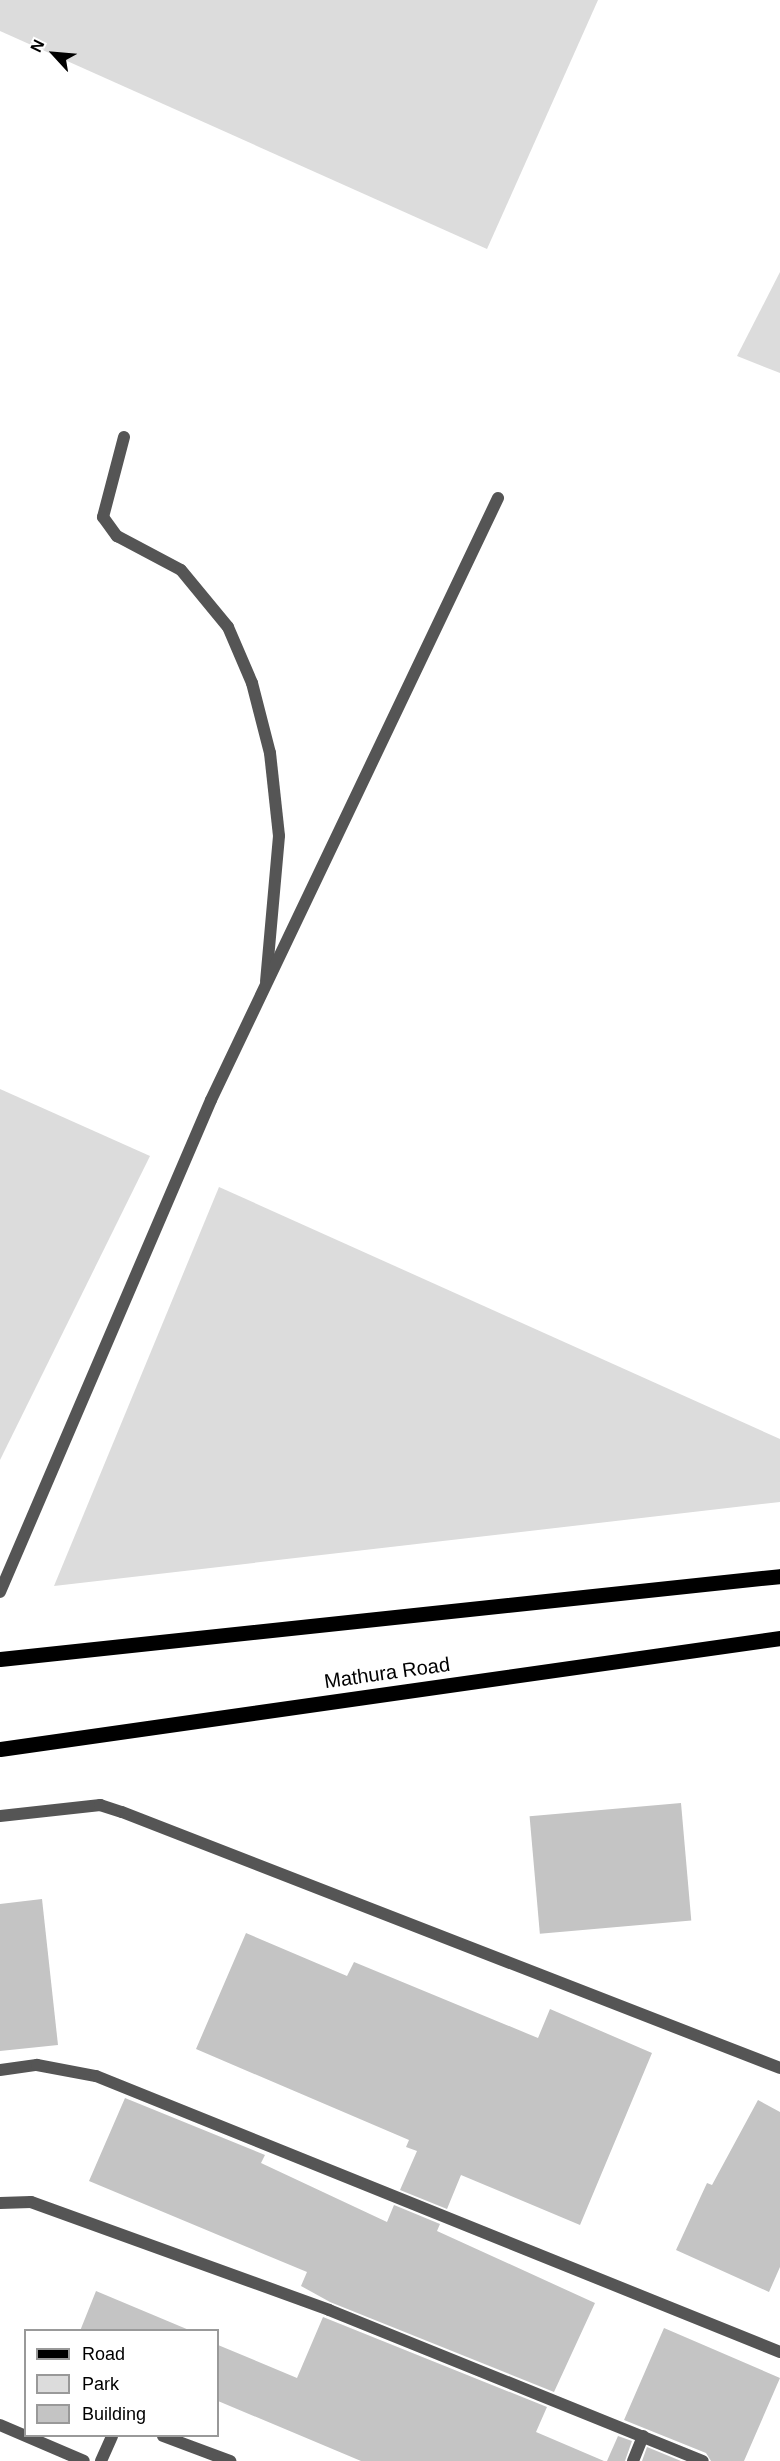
<!DOCTYPE html>
<html>
<head>
<meta charset="utf-8">
<style>
  body { margin:0 }
  #map { position:relative; width:780px; height:2461px; overflow:hidden; background:#fff; font-family:Arial,sans-serif }
  div>[style] { position:absolute }
  [style*='--x'] { left:calc(var(--x)*1px); top:calc(var(--y)*1px); width:calc(var(--w)*1px); rotate:calc(var(--a)*1deg) }
  .green>* { inset:0; background:#dcdcdc }
  .building>* { inset:0; background:#c4c4c4; transform-origin:0 0 }
  .lane>* { height:12px; margin:-6px; padding:0 6px; transform-origin:6px; border-radius:6px; background:#555 }
  .street>* { height:12px; margin:-6px; padding:0 6px; transform-origin:6px; border-radius:6px; background:#555 }
  .primary>* { height:15px; margin:-7.5px; padding:0 7.5px; transform-origin:7.5px; border-radius:7.5px; background:#000 }
  span { translate:-50% -50%; white-space:nowrap; text-align:center; line-height:1.15; -webkit-text-stroke:5px #fff; paint-order:stroke }
  .street-label { font-size:20px; color:#000 }
  .legend { position:absolute; left:24px; top:2329px; width:195px; height:108px; box-sizing:border-box; background:#fff; border:2px solid #999; margin:0; padding:8px 10px; list-style:none; font-size:18px; color:#000 }
  .legend li { display:flex; align-items:center; gap:12px; height:30px }
  .legend b { width:30px; border:2px solid #999 }
  .north { position:absolute; left:24px; top:24px; width:60px; height:60px; -webkit-text-stroke:4px #fff; paint-order:stroke; rotate:296deg; font-size:16px; font-weight:700; line-height:24px; text-align:center; color:#000 }
  .north::after { content:''; display:block; margin:auto; width:21px; height:27px; background:#000; clip-path:polygon(50% 0,100% 100%,50% 72%,0 100%) }
</style>
</head>
<body>
<div id="map">
  <div class="green">
    <i style="clip-path:polygon(0 0,598px 0,487px 249px,0 31px)"></i>
    <i style="clip-path:polygon(780px 272px,780px 373px,737px 356px)"></i>
    <i style="clip-path:polygon(0 1089px,150px 1156px,0 1460px)"></i>
    <i style="clip-path:polygon(219px 1187px,780px 1439px,780px 1502px,54px 1586px)"></i>
  </div>
  <div class="building">
    <i style="left:681px;top:1803px;width:118px;height:152px;rotate:85deg"></i>
    <i style="clip-path:polygon(42px 1899px,58px 2045px,0 2051px,0 1904px)"></i>
    <i style="clip-path:polygon(246px 1933px,347px 1976px,354px 1962px,538px 2038px,550px 2009px,652px 2053px,580px 2225px,461px 2175px,447px 2209px,400px 2190px,417px 2151px,406px 2147px,409px 2140px,196px 2049px)"></i>
    <i style="clip-path:polygon(125px 2098px,265px 2155px,261px 2163px,387px 2222px,394px 2205px,440px 2224px,437px 2231px,595px 2303px,554px 2392px,330px 2302px,301px 2286px,307px 2272px,89px 2181px)"></i>
    <i style="clip-path:polygon(758px 2100px,780px 2112px,780px 2267px,769px 2292px,676px 2250px,707px 2183px,712px 2185px)"></i>
    <i style="clip-path:polygon(96px 2291px,189px 2330px,189px 2331px,80px 2331px)"></i>
    <i style="clip-path:polygon(323px 2317px,547px 2407px,536px 2432px,604px 2461px,361px 2461px,218px 2401px,218px 2345px,297px 2378px)"></i>
    <i style="clip-path:polygon(664px 2328px,780px 2378px,744px 2461px,711px 2461px,706px 2453px,624px 2420px)"></i>
    <i style="clip-path:polygon(618px 2436px,632px 2441px,625px 2461px,607px 2461px)"></i>
    <i style="clip-path:polygon(647px 2447px,681px 2461px,642px 2461px)"></i>
  </div>
  <div class="lane">
    <i style="--x:124;--y:437;--w:83;--a:104.7"></i>
    <i style="--x:103;--y:517;--w:24;--a:54"></i>
    <i style="--x:117;--y:536;--w:72;--a:28"></i>
    <i style="--x:181;--y:570;--w:74;--a:50.5"></i>
    <i style="--x:228;--y:627;--w:61;--a:66.8"></i>
    <i style="--x:252;--y:683;--w:72;--a:75.6"></i>
    <i style="--x:270;--y:753;--w:83;--a:83.8"></i>
    <i style="--x:279;--y:836;--w:146;--a:95.1"></i>
    <i style="--x:0;--y:1592;--w:535;--a:-66.79"></i>
    <i style="--x:211;--y:1100;--w:667;--a:-64.51"></i>
  </div>
  <div class="street">
    <i style="--x:0;--y:1816;--w:101;--a:-6.3"></i>
    <i style="--x:100;--y:1805;--w:23;--a:18"></i>
    <i style="--x:122;--y:1812;--w:706;--a:21.26"></i>
    <i style="--x:0;--y:2070;--w:37;--a:-8"></i>
    <i style="--x:37;--y:2065;--w:60;--a:10.6"></i>
    <i style="--x:96;--y:2076;--w:738;--a:21.97"></i>
    <i style="--x:0;--y:2203;--w:31;--a:-2"></i>
    <i style="--x:31;--y:2202;--w:317;--a:19.9"></i>
    <i style="--x:329;--y:2310;--w:403;--a:22"></i>
    <i style="--x:0;--y:2425;--w:91;--a:23.2"></i>
    <i style="--x:163;--y:2436;--w:72;--a:20.5"></i>
    <i style="--x:101;--y:2461;--w:27;--a:-66"></i>
    <i style="--x:633;--y:2461;--w:27;--a:-68"></i>
  </div>
  <div class="primary">
    <i style="--x:0;--y:1659;--w:784;--a:-6.07"></i>
    <i style="--x:0;--y:1749;--w:788;--a:-8.1"></i>
  </div>
  <div class="street-label">
    <span style="left:387px;top:1673px;rotate:-8deg">Mathura Road</span>
  </div>
  <ul class="legend">
  <li><b style="height:8px;background:#000"></b>Road</li>
  <li><b style="height:16px;background:#dcdcdc"></b>Park</li>
  <li><b style="height:16px;background:#c4c4c4"></b>Building</li>
  </ul>
  <div class="north">N</div>
</div>
</body>
</html>
